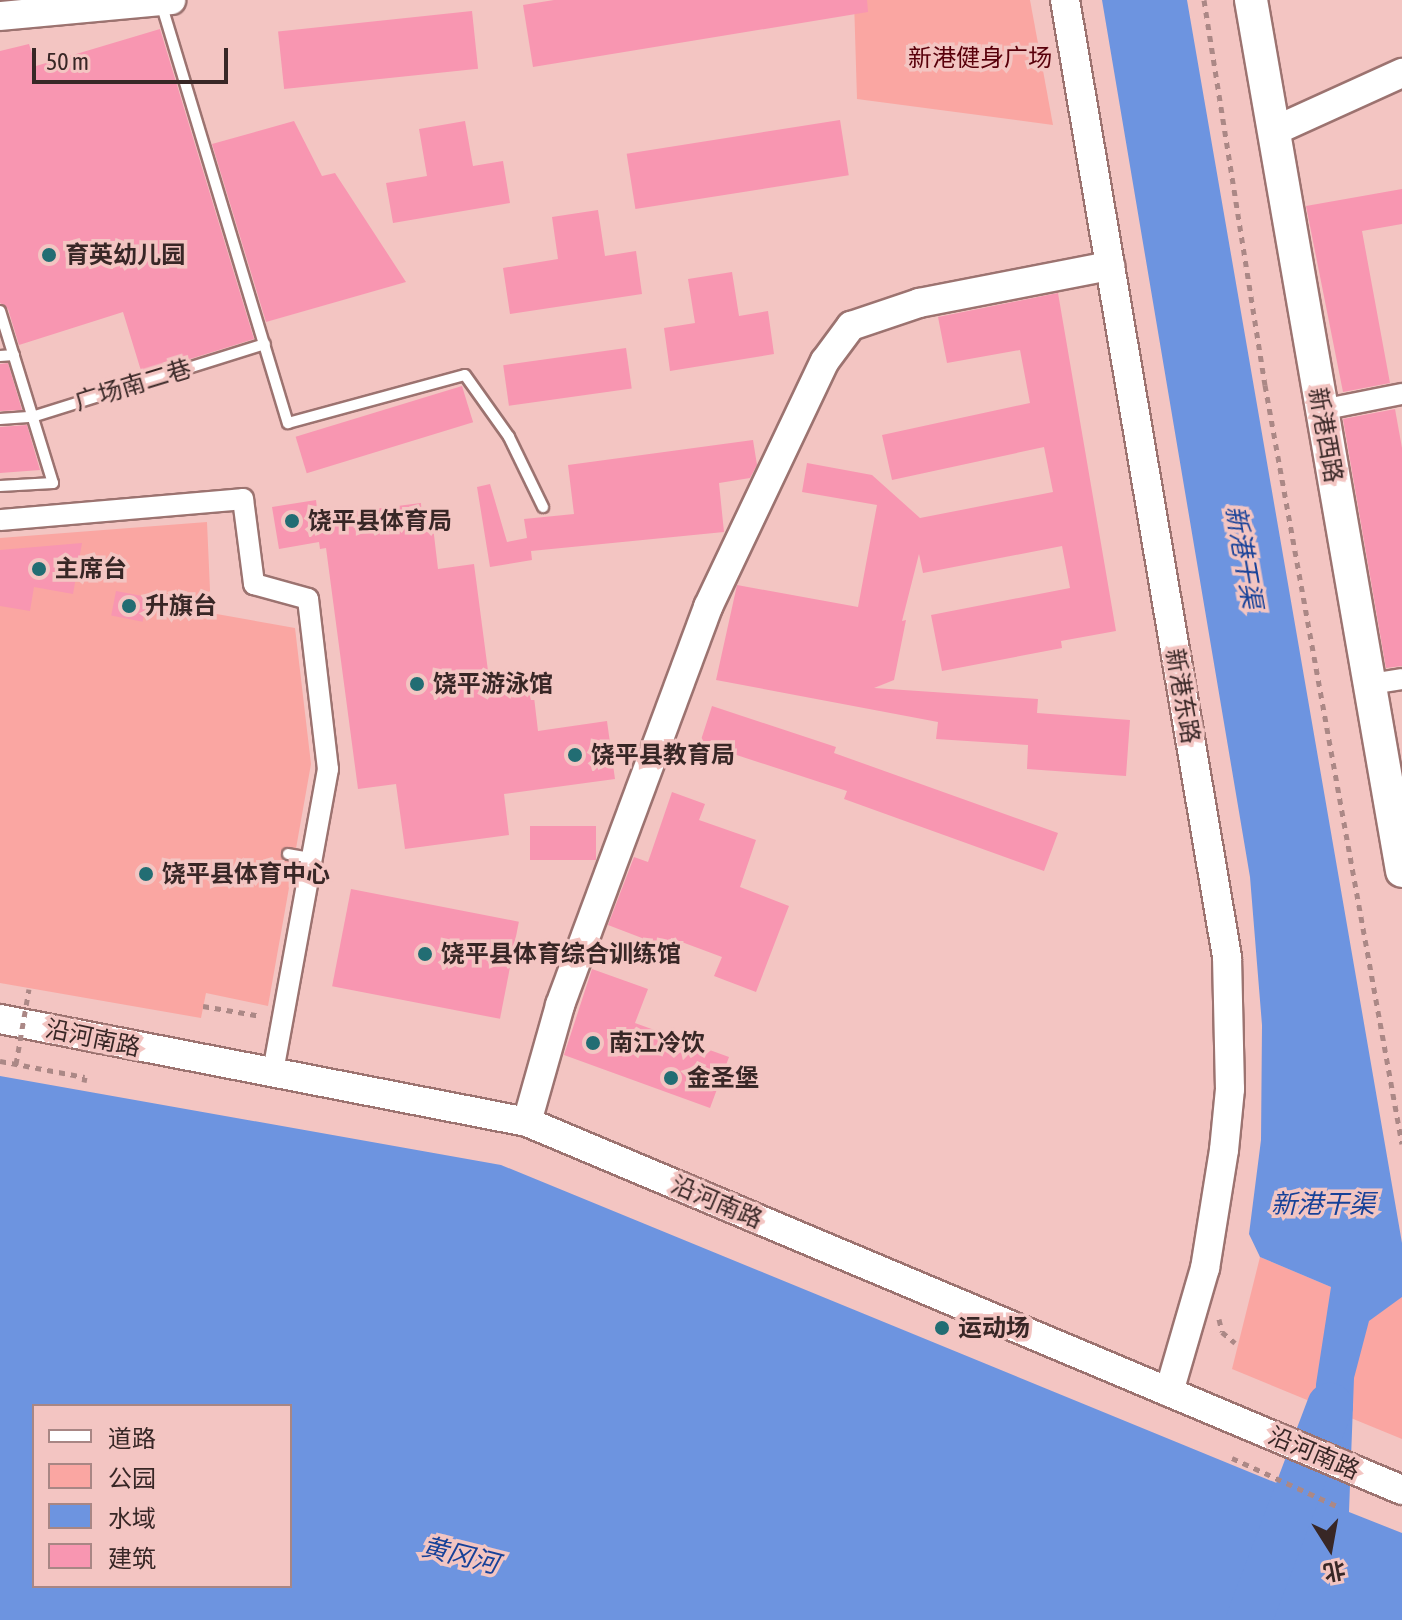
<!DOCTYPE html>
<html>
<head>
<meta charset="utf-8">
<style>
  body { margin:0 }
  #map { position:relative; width:1402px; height:1620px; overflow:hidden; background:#f3c5c2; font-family:"Asap Condensed","Noto Sans SC",sans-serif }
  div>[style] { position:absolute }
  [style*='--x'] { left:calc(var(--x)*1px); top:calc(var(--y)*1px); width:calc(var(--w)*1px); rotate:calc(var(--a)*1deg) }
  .green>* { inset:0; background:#faa6a2 }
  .water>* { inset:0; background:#6d94e0 }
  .river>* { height:46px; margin:-23px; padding:0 23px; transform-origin:23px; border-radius:23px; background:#6d94e0 }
  .building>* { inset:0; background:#f896b1; transform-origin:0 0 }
  .path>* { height:5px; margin-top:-2.5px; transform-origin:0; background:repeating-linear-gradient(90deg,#ab8886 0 6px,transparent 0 12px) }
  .roads { filter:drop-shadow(2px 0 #9c7370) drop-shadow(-2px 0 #9c7370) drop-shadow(0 2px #9c7370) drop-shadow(0 -2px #9c7370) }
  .lane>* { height:10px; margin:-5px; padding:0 5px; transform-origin:5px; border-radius:5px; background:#fff }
  .street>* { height:20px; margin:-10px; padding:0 10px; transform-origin:10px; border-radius:10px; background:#fff }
  .secondary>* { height:28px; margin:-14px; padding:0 14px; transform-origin:14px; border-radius:14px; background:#fff }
  .primary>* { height:32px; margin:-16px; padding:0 16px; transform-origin:16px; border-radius:16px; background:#fff }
  .path-bridge>* { height:5px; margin-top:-2.5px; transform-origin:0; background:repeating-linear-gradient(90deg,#ab8886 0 6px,transparent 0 12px) }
  .dots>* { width:22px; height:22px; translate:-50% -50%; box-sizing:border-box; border:4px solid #f3c5c2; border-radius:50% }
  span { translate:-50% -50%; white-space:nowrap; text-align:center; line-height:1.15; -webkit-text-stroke:7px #f3c5c2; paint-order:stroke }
  .park-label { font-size:24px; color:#59000b }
  .poi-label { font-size:24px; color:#382726; font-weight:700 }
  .left { translate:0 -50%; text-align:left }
  .street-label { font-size:24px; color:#382726 }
  .water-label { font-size:26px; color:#174198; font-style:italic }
  .legend { position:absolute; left:32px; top:1404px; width:260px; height:184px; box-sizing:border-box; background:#f3c5c2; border:2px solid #a88684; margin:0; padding:10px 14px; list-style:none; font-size:24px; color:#382726 }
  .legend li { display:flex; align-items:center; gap:16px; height:40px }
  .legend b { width:40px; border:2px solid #a88684 }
  .north { position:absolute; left:1290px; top:1508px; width:80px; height:80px; -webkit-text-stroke:6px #f3c5c2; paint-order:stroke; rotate:169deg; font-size:22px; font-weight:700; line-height:32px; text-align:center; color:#382726 }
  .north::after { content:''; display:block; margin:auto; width:28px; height:36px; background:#382726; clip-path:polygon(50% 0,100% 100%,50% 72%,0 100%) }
  .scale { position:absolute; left:32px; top:48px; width:196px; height:36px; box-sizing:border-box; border:4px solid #382726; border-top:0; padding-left:10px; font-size:24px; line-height:28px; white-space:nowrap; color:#382726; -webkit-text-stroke:6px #f3c5c2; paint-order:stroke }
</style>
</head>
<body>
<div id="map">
  <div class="green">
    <i style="clip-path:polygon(854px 0,1030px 0,1053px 125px,857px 99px)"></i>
    <i style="clip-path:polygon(207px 522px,211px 613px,295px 628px,311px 764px,268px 1006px,206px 993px,201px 1018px,0 983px,0 538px)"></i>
    <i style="clip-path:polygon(1260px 1257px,1331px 1287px,1330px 1315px,1402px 1294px,1402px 1439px,1232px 1369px)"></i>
  </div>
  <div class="water">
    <i style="clip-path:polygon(evenodd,1102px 0,1187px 0,1402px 1243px,1402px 1297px,1369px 1321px,1354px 1378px,1349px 1512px,1402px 1533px,1402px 1620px,0 1620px,0 1076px,501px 1165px,1313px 1498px,1316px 1384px,1331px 1287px,1260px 1257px,1249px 1234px,1261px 1140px,1262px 1025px,1250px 877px,1102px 0,34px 1406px,290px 1406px,290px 1586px,34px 1586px,34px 1406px)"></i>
  </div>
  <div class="river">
    <i style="--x:1249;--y:1620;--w:229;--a:-69.3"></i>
  </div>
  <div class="building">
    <i style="clip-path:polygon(554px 0,867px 0,868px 12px,533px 67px,523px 5px)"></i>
    <i style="left:472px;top:11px;width:58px;height:195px;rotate:84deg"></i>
    <i style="clip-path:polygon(160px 29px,254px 339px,142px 374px,123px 312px,19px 345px,8px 309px,0 303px,0 51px,29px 44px,36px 66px)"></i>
    <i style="left:840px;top:120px;width:56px;height:216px;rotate:81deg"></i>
    <i style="clip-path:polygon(294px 121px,322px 176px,335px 173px,406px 282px,266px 322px,212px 144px)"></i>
    <i style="clip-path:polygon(465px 121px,473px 166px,503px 161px,510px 203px,393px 223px,386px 183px,427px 176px,419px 129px)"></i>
    <i style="clip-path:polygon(1402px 189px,1402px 224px,1362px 231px,1390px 383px,1343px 392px,1306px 206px)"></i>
    <i style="clip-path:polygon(598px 210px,605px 256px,636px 251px,642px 294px,510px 314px,503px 268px,558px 259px,552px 217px)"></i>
    <i style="clip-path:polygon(732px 272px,739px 316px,768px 311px,774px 354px,670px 371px,664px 328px,695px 323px,688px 279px)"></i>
    <i style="clip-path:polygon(1058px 293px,1116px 631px,1061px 641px,1062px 648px,942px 671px,931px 615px,1070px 588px,1062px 546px,923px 573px,919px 554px,902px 621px,906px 620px,894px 680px,874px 688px,1038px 699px,1037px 713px,1130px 720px,1126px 776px,1027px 769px,1028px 745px,936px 739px,938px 722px,716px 680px,737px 585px,858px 607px,877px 505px,802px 492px,807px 463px,872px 475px,920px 518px,1053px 492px,1044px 447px,892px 480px,882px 435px,1030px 403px,1020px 350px,947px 363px,938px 317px)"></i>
    <i style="left:626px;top:348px;width:41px;height:124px;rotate:82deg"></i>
    <i style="clip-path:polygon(8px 363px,22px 410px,0 411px,0 364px)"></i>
    <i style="left:462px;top:386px;width:38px;height:174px;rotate:73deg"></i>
    <i style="clip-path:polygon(1395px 409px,1402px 448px,1402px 666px,1386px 668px,1343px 419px)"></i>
    <i style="clip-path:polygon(27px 425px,40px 470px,0 473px,0 427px)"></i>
    <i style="clip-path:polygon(753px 440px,757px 465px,750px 478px,719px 483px,724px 532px,531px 551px,532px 560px,490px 567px,477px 487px,490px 484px,507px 542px,527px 538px,524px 519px,574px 514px,568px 465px)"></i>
    <i style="clip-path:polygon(316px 500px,318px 516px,421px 503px,422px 519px,432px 518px,438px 569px,474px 564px,490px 686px,532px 680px,538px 731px,607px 721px,615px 779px,504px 794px,509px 835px,405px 849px,396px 784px,358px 789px,326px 548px,320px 549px,319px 542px,279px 549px,272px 507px)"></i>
    <i style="clip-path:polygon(82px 543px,73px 594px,34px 587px,30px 611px,0 606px,0 550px)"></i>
    <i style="left:116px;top:591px;width:32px;height:25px;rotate:11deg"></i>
    <i style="clip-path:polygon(712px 706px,836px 747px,834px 753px,1058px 833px,1044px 871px,844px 799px,847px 791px,700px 743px)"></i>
    <i style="clip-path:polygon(672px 792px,705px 804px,699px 820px,756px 840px,740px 887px,789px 906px,756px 992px,714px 976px,722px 957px,671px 938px,668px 948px,608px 925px,634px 857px,648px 862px)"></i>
    <i style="left:596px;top:826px;width:34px;height:66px;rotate:90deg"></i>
    <i style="left:351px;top:889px;width:171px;height:99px;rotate:11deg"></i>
    <i style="clip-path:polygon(592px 969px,648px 989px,635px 1023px,729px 1057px,710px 1108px,564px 1055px)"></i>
  </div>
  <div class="path">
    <i style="--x:1204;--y:0;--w:390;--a:81"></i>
    <i style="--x:1265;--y:385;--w:771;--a:79.77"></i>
    <i style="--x:203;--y:1006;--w:59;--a:9.8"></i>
    <i style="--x:0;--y:1061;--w:86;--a:10.7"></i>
    <i style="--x:85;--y:1077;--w:5;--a:101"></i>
    <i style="--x:1219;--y:1319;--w:13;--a:77"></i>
    <i style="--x:1222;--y:1332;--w:17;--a:40"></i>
    <i style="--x:1232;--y:1458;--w:115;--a:24.6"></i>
  </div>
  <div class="roads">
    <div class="lane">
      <i style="--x:161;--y:3;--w:439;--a:73.2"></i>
      <i style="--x:288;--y:423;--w:183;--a:-15.2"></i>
      <i style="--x:465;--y:375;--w:76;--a:54.6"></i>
      <i style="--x:509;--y:437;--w:78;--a:64.1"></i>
      <i style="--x:0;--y:311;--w:180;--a:72.9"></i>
      <i style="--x:53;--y:483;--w:53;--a:176.8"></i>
      <i style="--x:0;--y:356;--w:14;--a:-4"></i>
      <i style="--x:0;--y:419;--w:32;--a:-4"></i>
      <i style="--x:32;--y:417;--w:244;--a:-17.4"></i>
      <i style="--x:288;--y:854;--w:23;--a:10"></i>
    </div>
    <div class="street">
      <i style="--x:1321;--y:410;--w:83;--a:-11.2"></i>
      <i style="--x:0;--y:520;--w:244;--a:-4.9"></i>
      <i style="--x:243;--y:499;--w:86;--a:82.6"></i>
      <i style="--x:254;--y:584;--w:56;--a:15.5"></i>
      <i style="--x:308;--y:599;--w:171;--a:83.3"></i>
      <i style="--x:328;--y:769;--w:312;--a:100.3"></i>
      <i style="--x:1371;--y:684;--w:31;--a:-9"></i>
    </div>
    <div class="secondary">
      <i style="--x:1065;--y:0;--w:971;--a:80.39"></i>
      <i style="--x:1227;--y:957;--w:132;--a:88.7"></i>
      <i style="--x:1230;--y:1089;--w:61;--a:95.6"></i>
      <i style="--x:1224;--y:1150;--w:120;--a:99.1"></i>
      <i style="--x:1205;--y:1268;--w:129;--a:106.2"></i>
      <i style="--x:0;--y:16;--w:172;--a:-5.3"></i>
      <i style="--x:1274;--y:131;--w:141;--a:-24.4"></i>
      <i style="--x:0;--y:1019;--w:537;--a:11.06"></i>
      <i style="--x:527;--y:1122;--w:949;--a:22.81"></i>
      <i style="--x:527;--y:1122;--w:122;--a:-74.2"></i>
      <i style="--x:560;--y:1005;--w:425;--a:-69.6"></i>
      <i style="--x:708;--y:607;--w:272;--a:-64.6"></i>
      <i style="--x:825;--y:361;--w:44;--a:-53.4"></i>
      <i style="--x:851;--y:326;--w:72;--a:-18.7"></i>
      <i style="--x:919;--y:303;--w:195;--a:-11"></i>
    </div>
    <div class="primary">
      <i style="--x:1251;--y:0;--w:884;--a:80.16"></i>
    </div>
  </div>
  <div class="path-bridge">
    <i style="--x:16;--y:1064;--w:76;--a:-80.2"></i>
  </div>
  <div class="dots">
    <i style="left:49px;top:255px;background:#226d73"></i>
    <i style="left:292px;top:521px;background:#226d73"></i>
    <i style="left:39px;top:569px;background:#226d73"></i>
    <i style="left:129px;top:606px;background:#226d73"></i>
    <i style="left:417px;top:684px;background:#226d73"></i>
    <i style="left:575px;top:755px;background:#226d73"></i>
    <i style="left:146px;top:874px;background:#226d73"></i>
    <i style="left:425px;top:954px;background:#226d73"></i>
    <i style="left:593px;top:1043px;background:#226d73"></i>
    <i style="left:671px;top:1078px;background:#226d73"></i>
    <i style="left:942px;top:1328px;background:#226d73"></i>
  </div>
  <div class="park-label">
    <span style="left:980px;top:58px">新港健身广场</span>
  </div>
  <div class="poi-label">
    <span class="left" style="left:65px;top:255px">育英幼儿园</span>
    <span class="left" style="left:308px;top:521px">饶平县体育局</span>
    <span class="left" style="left:55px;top:569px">主席台</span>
    <span class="left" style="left:145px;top:606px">升旗台</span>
    <span class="left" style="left:433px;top:684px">饶平游泳馆</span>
    <span class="left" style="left:591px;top:755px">饶平县教育局</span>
    <span class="left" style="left:162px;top:874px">饶平县体育中心</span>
    <span class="left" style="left:441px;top:954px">饶平县体育综合训练馆</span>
    <span class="left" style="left:609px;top:1043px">南江冷饮</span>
    <span class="left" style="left:687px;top:1078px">金圣堡</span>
    <span class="left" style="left:958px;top:1328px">运动场</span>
  </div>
  <div class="street-label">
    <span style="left:133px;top:385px;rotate:-17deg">广场南二巷</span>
    <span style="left:1326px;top:435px;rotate:80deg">新港西路</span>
    <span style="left:1183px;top:696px;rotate:80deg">新港东路</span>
    <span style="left:93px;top:1038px;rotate:12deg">沿河南路</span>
    <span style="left:717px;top:1202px;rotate:23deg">沿河南路</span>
    <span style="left:1314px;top:1453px;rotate:23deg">沿河南路</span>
  </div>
  <div class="water-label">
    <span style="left:1243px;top:557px;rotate:80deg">新港干渠</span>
    <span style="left:1323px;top:1205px">新港干渠</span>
    <span style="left:460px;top:1556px;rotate:14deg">黄冈河</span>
  </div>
  <ul class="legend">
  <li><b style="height:10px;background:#fff"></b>道路</li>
  <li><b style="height:22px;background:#faa6a2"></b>公园</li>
  <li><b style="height:22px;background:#6d94e0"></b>水域</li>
  <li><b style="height:22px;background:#f896b1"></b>建筑</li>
  </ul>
  <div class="north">北</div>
  <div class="scale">50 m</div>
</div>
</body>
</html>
